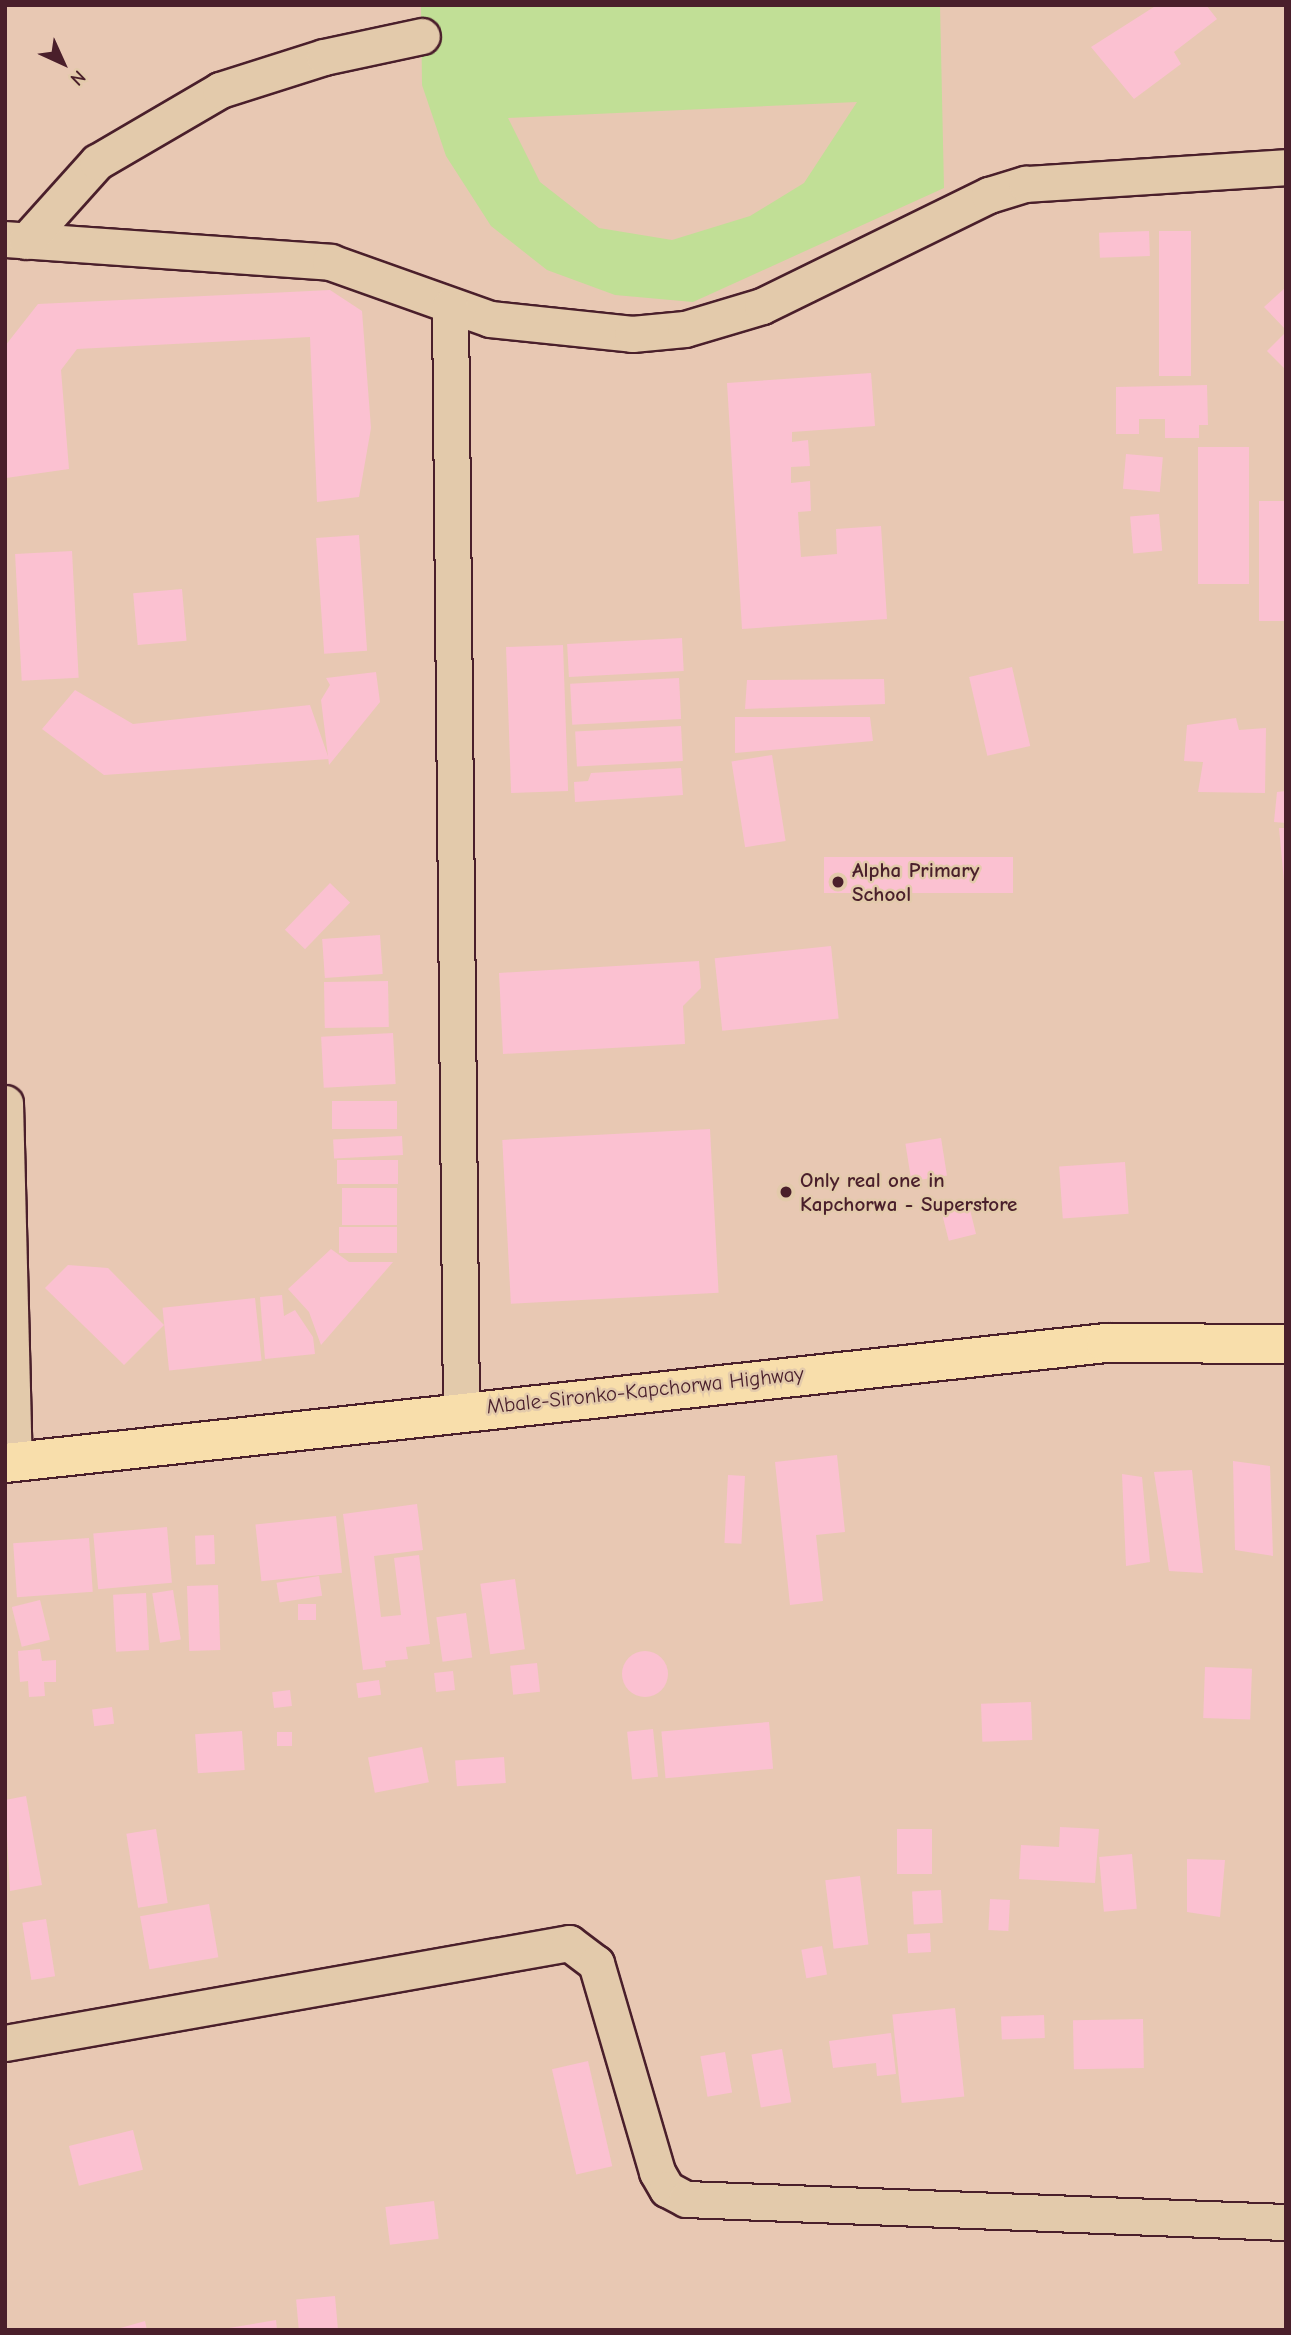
<!DOCTYPE html>
<html>
<head>
<meta charset="utf-8">
<style>
  body { margin:0 }
  #map { position:relative; width:1291px; height:2335px; overflow:hidden; background:#e8c8b3; font-family:"Comic Neue",sans-serif }
  div>[style] { position:absolute }
  [style*='--x'] { left:calc(var(--x)*1px); top:calc(var(--y)*1px); width:calc(var(--w)*1px); rotate:calc(var(--a)*1deg) }
  .green>* { inset:0; background:#c1df96 }
  .building>* { inset:0; background:#fbc1d1; transform-origin:0 0 }
  .round { border-radius:50% }
  .roads { filter:drop-shadow(2px 0 #4a1f2b) drop-shadow(-2px 0 #4a1f2b) drop-shadow(0 2px #4a1f2b) drop-shadow(0 -2px #4a1f2b) }
  .minor>* { height:35px; margin:-17.5px; padding:0 17.5px; transform-origin:17.5px; border-radius:17.5px; background:#e3caab }
  .major>* { height:38px; margin:-19px; padding:0 19px; transform-origin:19px; border-radius:19px; background:#f8deab }
  .dots>* { width:19px; height:19px; translate:-50% -50%; box-sizing:border-box; border:4px solid #e3caab; border-radius:50% }
  span { translate:-50% -50%; white-space:nowrap; text-align:center; line-height:1.15; -webkit-text-stroke:5px #e3caab; paint-order:stroke }
  .poi-label { font-size:21px; color:#4a1f2b; font-weight:700 }
  .left { translate:0 -50%; text-align:left }
  .street-label { font-size:21px; color:#4a1f2b }
  .frame { position:absolute; inset:0; border:7px solid #4a1f2b; pointer-events:none }
  .north { position:absolute; left:28px; top:28px; width:70px; height:70px; -webkit-text-stroke:5px #e3caab; paint-order:stroke; rotate:135deg; font-size:19px; font-weight:700; line-height:28px; text-align:center; color:#4a1f2b }
  .north::after { content:''; display:block; margin:auto; width:24px; height:32px; background:#4a1f2b; clip-path:polygon(50% 0,100% 100%,50% 72%,0 100%) }
</style>
</head>
<body>
<div id="map">
  <div class="green">
    <i style="clip-path:polygon(evenodd,421px 5px,940px 5px,944px 188px,693px 302px,615px 295px,547px 270px,491px 226px,446px 156px,422px 85px,421px 5px,857px 102px,804px 183px,750px 216px,672px 240px,599px 228px,540px 182px,508px 118px,857px 102px)"></i>
  </div>
  <div class="building">
    <i style="clip-path:polygon(1157px 5px,1206px 5px,1217px 19px,1174px 52px,1181px 64px,1134px 99px,1091px 47px)"></i>
    <i style="left:1149px;top:231px;width:25px;height:50px;rotate:88deg"></i>
    <i style="left:1159px;top:231px;width:32px;height:145px"></i>
    <i style="clip-path:polygon(1286px 287px,1286px 330px,1264px 307px)"></i>
    <i style="clip-path:polygon(330px 290px,362px 311px,371px 428px,359px 497px,317px 502px,310px 337px,77px 349px,61px 370px,69px 469px,6px 478px,5px 346px,38px 304px)"></i>
    <i style="clip-path:polygon(1286px 332px,1286px 370px,1267px 351px)"></i>
    <i style="clip-path:polygon(871px 373px,875px 426px,792px 432px,792px 442px,808px 440px,810px 466px,791px 467px,791px 483px,810px 481px,811px 511px,798px 512px,801px 557px,837px 554px,836px 529px,881px 526px,887px 619px,742px 629px,727px 383px)"></i>
    <i style="clip-path:polygon(1207px 385px,1208px 425px,1199px 425px,1199px 438px,1165px 438px,1165px 419px,1139px 419px,1139px 434px,1116px 434px,1116px 387px)"></i>
    <i style="left:1198px;top:447px;width:51px;height:137px"></i>
    <i style="left:1126px;top:454px;width:37px;height:35px;rotate:5deg"></i>
    <i style="left:1286px;top:501px;width:120px;height:27px;rotate:90deg"></i>
    <i style="left:1159px;top:514px;width:37px;height:29px;rotate:85deg"></i>
    <i style="left:359px;top:535px;width:116px;height:43px;rotate:86deg"></i>
    <i style="left:72px;top:551px;width:127px;height:57px;rotate:87deg"></i>
    <i style="left:182px;top:589px;width:52px;height:49px;rotate:85deg"></i>
    <i style="left:682px;top:638px;width:33px;height:115px;rotate:87deg"></i>
    <i style="left:563px;top:645px;width:146px;height:57px;rotate:88deg"></i>
    <i style="left:1012px;top:667px;width:81px;height:44px;rotate:77deg"></i>
    <i style="clip-path:polygon(376px 672px,380px 702px,329px 765px,321px 700px,330px 685px,326px 678px)"></i>
    <i style="left:679px;top:678px;width:41px;height:109px;rotate:87deg"></i>
    <i style="clip-path:polygon(884px 679px,885px 704px,745px 709px,747px 680px)"></i>
    <i style="clip-path:polygon(75px 690px,133px 724px,310px 705px,329px 759px,104px 775px,42px 729px)"></i>
    <i style="clip-path:polygon(735px 717px,870px 717px,873px 741px,735px 753px)"></i>
    <i style="clip-path:polygon(1236px 718px,1239px 730px,1266px 728px,1265px 793px,1198px 792px,1203px 762px,1184px 761px,1187px 725px)"></i>
    <i style="left:681px;top:726px;width:35px;height:106px;rotate:87deg"></i>
    <i style="left:772px;top:755px;width:87px;height:41px;rotate:81deg"></i>
    <i style="clip-path:polygon(681px 768px,683px 795px,575px 802px,574px 782px,588px 781px,591px 773px)"></i>
    <i style="clip-path:polygon(1286px 791px,1286px 823px,1274px 822px,1277px 792px)"></i>
    <i style="clip-path:polygon(1279px 828px,1286px 828px,1286px 881px,1284px 881px)"></i>
    <i style="left:1013px;top:857px;width:36px;height:189px;rotate:90deg"></i>
    <i style="left:330px;top:883px;width:28px;height:65px;rotate:44deg"></i>
    <i style="left:380px;top:935px;width:39px;height:58px;rotate:86deg"></i>
    <i style="left:831px;top:946px;width:73px;height:117px;rotate:84deg"></i>
    <i style="clip-path:polygon(699px 961px,701px 988px,683px 1006px,685px 1044px,503px 1054px,499px 973px)"></i>
    <i style="left:388px;top:981px;width:46px;height:64px;rotate:89deg"></i>
    <i style="left:393px;top:1033px;width:51px;height:72px;rotate:87deg"></i>
    <i style="left:397px;top:1101px;width:28px;height:65px;rotate:90deg"></i>
    <i style="left:710px;top:1129px;width:164px;height:208px;rotate:87deg"></i>
    <i style="left:402px;top:1136px;width:19px;height:69px;rotate:87deg"></i>
    <i style="left:941px;top:1138px;width:38px;height:36px;rotate:81deg"></i>
    <i style="left:398px;top:1160px;width:24px;height:61px;rotate:90deg"></i>
    <i style="left:1125px;top:1162px;width:52px;height:66px;rotate:86deg"></i>
    <i style="left:397px;top:1188px;width:37px;height:55px;rotate:90deg"></i>
    <i style="left:968px;top:1202px;width:33px;height:28px;rotate:76deg"></i>
    <i style="left:339px;top:1227px;width:58px;height:26px"></i>
    <i style="clip-path:polygon(331px 1249px,349px 1262px,393px 1262px,321px 1345px,309px 1312px,288px 1289px)"></i>
    <i style="clip-path:polygon(68px 1265px,108px 1268px,164px 1325px,124px 1365px,45px 1288px)"></i>
    <i style="clip-path:polygon(282px 1295px,284px 1316px,295px 1310px,313px 1337px,315px 1354px,265px 1359px,260px 1297px)"></i>
    <i style="left:255px;top:1298px;width:63px;height:93px;rotate:84deg"></i>
    <i style="clip-path:polygon(837px 1455px,845px 1532px,816px 1535px,823px 1601px,790px 1605px,775px 1462px)"></i>
    <i style="clip-path:polygon(1233px 1461px,1270px 1466px,1273px 1556px,1235px 1550px)"></i>
    <i style="clip-path:polygon(1192px 1470px,1203px 1573px,1169px 1571px,1154px 1472px)"></i>
    <i style="clip-path:polygon(1122px 1474px,1142px 1477px,1150px 1562px,1126px 1566px)"></i>
    <i style="left:728px;top:1475px;width:17px;height:68px;rotate:3deg"></i>
    <i style="clip-path:polygon(417px 1504px,423px 1550px,374px 1556px,381px 1617px,401px 1615px,394px 1558px,419px 1555px,430px 1644px,406px 1647px,408px 1659px,385px 1661px,386px 1667px,363px 1670px,343px 1514px)"></i>
    <i style="left:336px;top:1516px;width:57px;height:81px;rotate:84deg"></i>
    <i style="left:167px;top:1527px;width:56px;height:74px;rotate:85deg"></i>
    <i style="left:214px;top:1535px;width:29px;height:19px;rotate:88deg"></i>
    <i style="left:89px;top:1538px;width:54px;height:76px;rotate:86deg"></i>
    <i style="left:319px;top:1576px;width:20px;height:43px;rotate:81deg"></i>
    <i style="left:515px;top:1579px;width:71px;height:35px;rotate:82deg"></i>
    <i style="left:218px;top:1585px;width:65px;height:31px;rotate:88deg"></i>
    <i style="left:173px;top:1590px;width:50px;height:21px;rotate:81deg"></i>
    <i style="left:146px;top:1593px;width:57px;height:33px;rotate:87deg"></i>
    <i style="left:40px;top:1600px;width:41px;height:29px;rotate:76deg"></i>
    <i style="left:298px;top:1604px;width:18px;height:16px"></i>
    <i style="left:466px;top:1613px;width:45px;height:30px;rotate:82deg"></i>
    <i style="clip-path:polygon(40px 1649px,42px 1661px,56px 1660px,56px 1682px,44px 1682px,45px 1696px,29px 1697px,28px 1681px,20px 1682px,18px 1651px)"></i>
    <i class="round" style="left:622px;top:1651px;width:46px;height:46px"></i>
    <i style="left:537px;top:1663px;width:29px;height:27px;rotate:84deg"></i>
    <i style="left:1205px;top:1667px;width:47px;height:51px;rotate:2deg"></i>
    <i style="left:453px;top:1671px;width:19px;height:19px;rotate:84deg"></i>
    <i style="left:379px;top:1680px;width:15px;height:23px;rotate:82deg"></i>
    <i style="left:290px;top:1690px;width:16px;height:18px;rotate:83deg"></i>
    <i style="left:1031px;top:1702px;width:38px;height:50px;rotate:88deg"></i>
    <i style="left:112px;top:1707px;width:17px;height:20px;rotate:83deg"></i>
    <i style="left:769px;top:1722px;width:47px;height:108px;rotate:85deg"></i>
    <i style="left:653px;top:1729px;width:48px;height:26px;rotate:84deg"></i>
    <i style="left:242px;top:1731px;width:39px;height:47px;rotate:86deg"></i>
    <i style="left:277px;top:1732px;width:15px;height:14px"></i>
    <i style="left:422px;top:1747px;width:36px;height:55px;rotate:79deg"></i>
    <i style="left:504px;top:1757px;width:26px;height:49px;rotate:86deg"></i>
    <i style="clip-path:polygon(26px 1796px,42px 1885px,10px 1891px,5px 1800px)"></i>
    <i style="clip-path:polygon(1060px 1827px,1099px 1829px,1095px 1883px,1019px 1879px,1021px 1845px,1059px 1847px)"></i>
    <i style="left:156px;top:1829px;width:75px;height:30px;rotate:81deg"></i>
    <i style="left:897px;top:1829px;width:35px;height:45px"></i>
    <i style="left:1132px;top:1854px;width:55px;height:33px;rotate:85deg"></i>
    <i style="clip-path:polygon(1187px 1859px,1225px 1860px,1220px 1917px,1187px 1912px)"></i>
    <i style="left:860px;top:1876px;width:69px;height:35px;rotate:83deg"></i>
    <i style="left:941px;top:1890px;width:33px;height:29px;rotate:87deg"></i>
    <i style="left:990px;top:1899px;width:20px;height:31px;rotate:3deg"></i>
    <i style="left:209px;top:1904px;width:54px;height:70px;rotate:80deg"></i>
    <i style="left:46px;top:1919px;width:58px;height:24px;rotate:81deg"></i>
    <i style="left:930px;top:1933px;width:19px;height:23px;rotate:87deg"></i>
    <i style="left:822px;top:1946px;width:29px;height:21px;rotate:80deg"></i>
    <i style="left:955px;top:2008px;width:89px;height:63px;rotate:84deg"></i>
    <i style="left:1044px;top:2015px;width:23px;height:43px;rotate:88deg"></i>
    <i style="left:1143px;top:2019px;width:49px;height:70px;rotate:89deg"></i>
    <i style="clip-path:polygon(891px 2033px,896px 2074px,877px 2076px,876px 2063px,833px 2068px,829px 2041px)"></i>
    <i style="left:782px;top:2049px;width:54px;height:31px;rotate:80deg"></i>
    <i style="left:725px;top:2052px;width:41px;height:25px;rotate:80deg"></i>
    <i style="left:588px;top:2061px;width:108px;height:37px;rotate:77deg"></i>
    <i style="left:133px;top:2130px;width:41px;height:66px;rotate:76deg"></i>
    <i style="left:434px;top:2201px;width:38px;height:49px;rotate:83deg"></i>
    <i style="left:335px;top:2296px;width:34px;height:39px;rotate:85deg"></i>
    <i style="clip-path:polygon(276px 2320px,277px 2330px,229px 2330px,229px 2328px)"></i>
    <i style="clip-path:polygon(145px 2321px,147px 2330px,117px 2330px,117px 2329px)"></i>
  </div>
  <div class="roads">
    <div class="minor">
      <i style="--x:5;--y:239;--w:326;--a:4"></i>
      <i style="--x:330;--y:262;--w:170;--a:19.6"></i>
      <i style="--x:490;--y:319;--w:143;--a:6"></i>
      <i style="--x:632;--y:334;--w:53;--a:-5.4"></i>
      <i style="--x:685;--y:329;--w:80;--a:-16.6"></i>
      <i style="--x:762;--y:306;--w:253;--a:-26.1"></i>
      <i style="--x:989;--y:195;--w:39;--a:-17"></i>
      <i style="--x:1026;--y:184;--w:261;--a:-3.7"></i>
      <i style="--x:26;--y:241;--w:106;--a:-48.1"></i>
      <i style="--x:97;--y:162;--w:143;--a:-30.3"></i>
      <i style="--x:220;--y:90;--w:109;--a:-17.6"></i>
      <i style="--x:324;--y:57;--w:100;--a:-12.1"></i>
      <i style="--x:450;--y:306;--w:1103;--a:89.43"></i>
      <i style="--x:5;--y:1103;--w:359;--a:88.6"></i>
      <i style="--x:5;--y:2043;--w:573;--a:-10.05"></i>
      <i style="--x:569;--y:1943;--w:34;--a:37"></i>
      <i style="--x:596;--y:1963;--w:218;--a:73.7"></i>
      <i style="--x:657;--y:2172;--w:20;--a:60"></i>
      <i style="--x:667;--y:2189;--w:21;--a:28"></i>
      <i style="--x:686;--y:2199;--w:600;--a:2.2"></i>
    </div>
    <div class="major">
      <i style="--x:5;--y:1463;--w:1108;--a:-6.22"></i>
      <i style="--x:1106;--y:1343;--w:180;--a:0.3"></i>
    </div>
  </div>
  <div class="dots">
    <i style="left:838px;top:882px;background:#4a1f2b"></i>
    <i style="left:786px;top:1192px;background:#4a1f2b"></i>
  </div>
  <div class="poi-label">
    <span class="left" style="left:852px;top:882px">Alpha Primary<br>School</span>
    <span class="left" style="left:800px;top:1192px">Only real one in<br>Kapchorwa - Superstore</span>
  </div>
  <div class="street-label">
    <span style="left:645px;top:1390px;rotate:-6deg">Mbale-Sironko-Kapchorwa Highway</span>
  </div>
  <div class="frame"></div>
  <div class="north">N</div>
</div>
</body>
</html>
